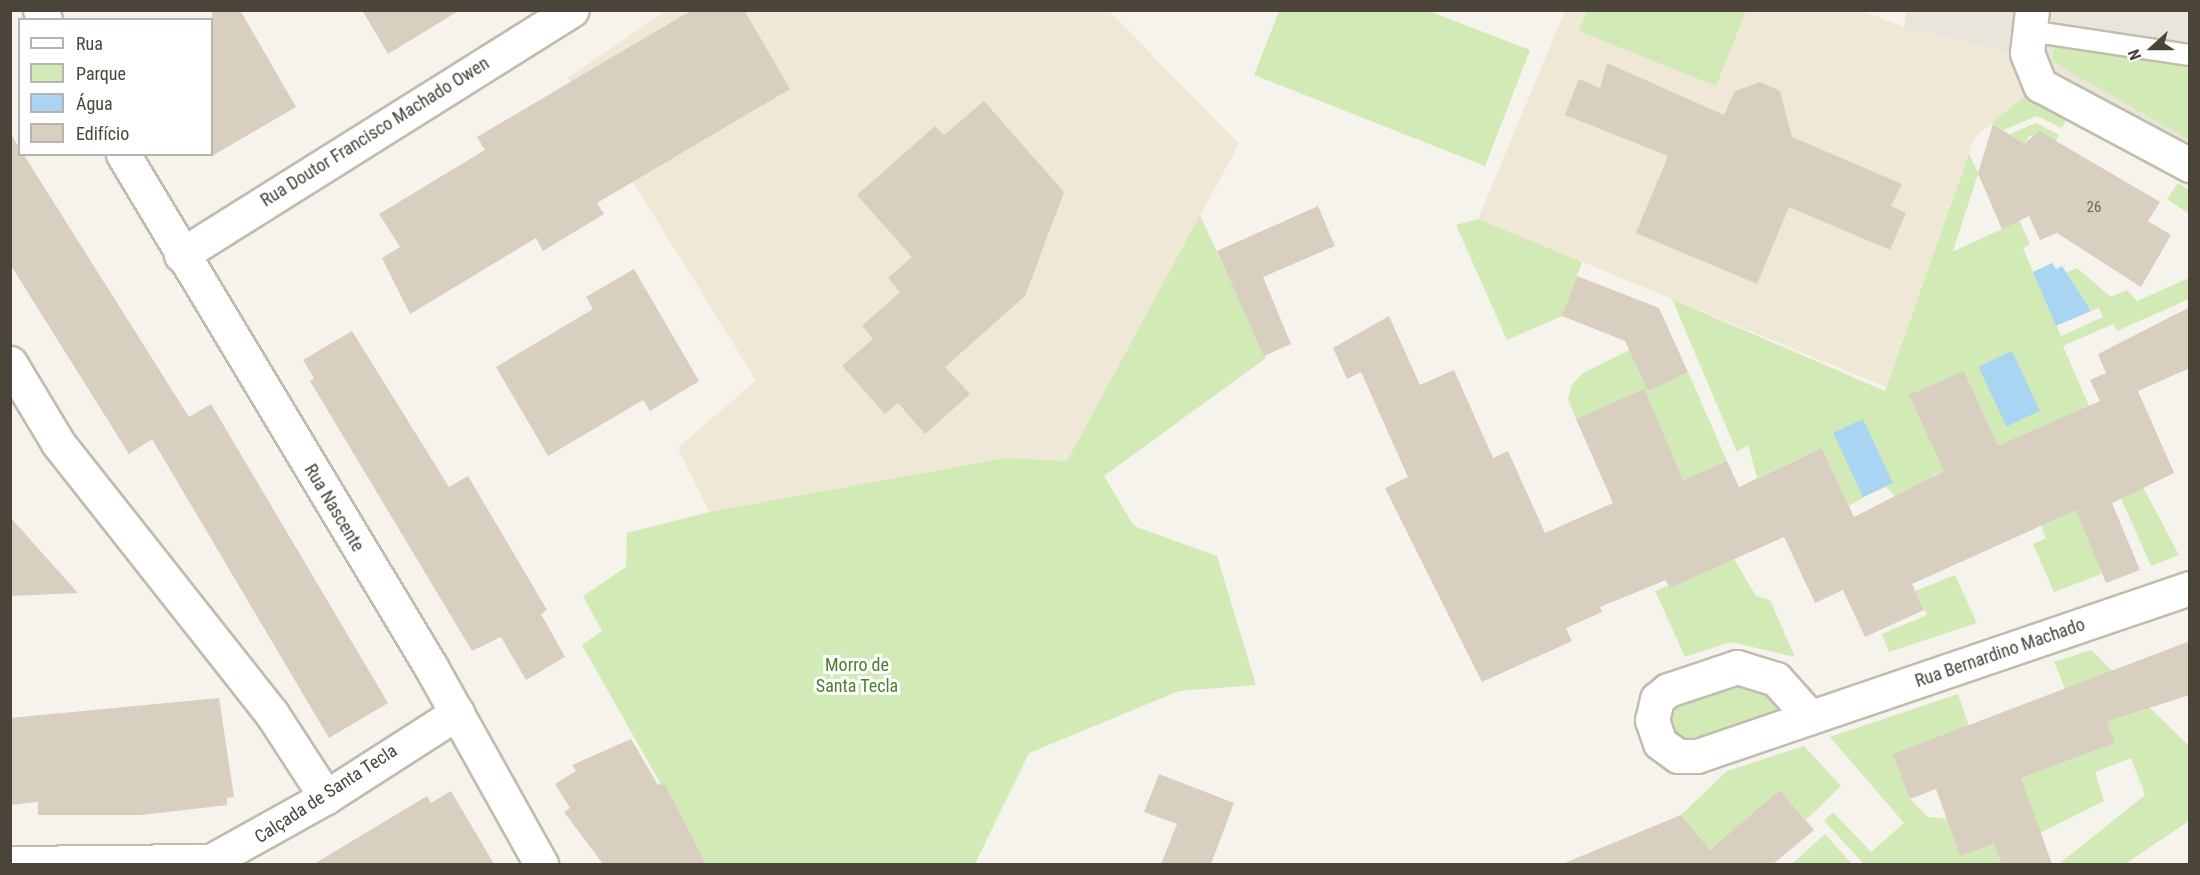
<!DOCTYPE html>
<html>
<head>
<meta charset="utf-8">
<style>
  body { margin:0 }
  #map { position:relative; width:2200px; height:875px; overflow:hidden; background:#f6f3ec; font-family:"Roboto Condensed",sans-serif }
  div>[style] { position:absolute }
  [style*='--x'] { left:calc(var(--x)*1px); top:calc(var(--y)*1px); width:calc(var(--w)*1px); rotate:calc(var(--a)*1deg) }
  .residential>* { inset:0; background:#eae5da }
  .education>* { inset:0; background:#efe8d6 }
  .green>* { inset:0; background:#d2eab5 }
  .water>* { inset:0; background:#a9d4f2; transform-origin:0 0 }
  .building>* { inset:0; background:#d8cfc1 }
  .roads { filter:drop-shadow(2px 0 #c2bbae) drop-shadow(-2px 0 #c2bbae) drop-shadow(0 2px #c2bbae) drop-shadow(0 -2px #c2bbae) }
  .service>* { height:20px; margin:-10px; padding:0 10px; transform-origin:10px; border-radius:10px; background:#fff }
  .minor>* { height:33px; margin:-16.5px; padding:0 16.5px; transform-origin:16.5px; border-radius:16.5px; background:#fff }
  span { translate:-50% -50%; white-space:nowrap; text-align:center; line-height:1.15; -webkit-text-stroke:6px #fff; paint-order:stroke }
  .number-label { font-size:15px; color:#6e675b }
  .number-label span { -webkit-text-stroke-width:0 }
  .street-label { font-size:18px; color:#4b4439 }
  .park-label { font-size:18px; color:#4a7f2a }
  .frame { position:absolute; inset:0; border:12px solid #4b4439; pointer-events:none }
  .legend { position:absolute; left:18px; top:18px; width:195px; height:138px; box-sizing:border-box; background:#fff; border:2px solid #b7b4b0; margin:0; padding:8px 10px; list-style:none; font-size:18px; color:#4b4439 }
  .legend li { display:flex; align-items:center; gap:12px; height:30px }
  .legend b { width:30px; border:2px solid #b7b4b0 }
  .north { position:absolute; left:2122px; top:18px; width:60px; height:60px; -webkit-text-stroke:4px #fff; paint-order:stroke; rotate:249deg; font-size:16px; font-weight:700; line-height:24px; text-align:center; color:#4b4439 }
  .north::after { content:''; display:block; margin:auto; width:21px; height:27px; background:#4b4439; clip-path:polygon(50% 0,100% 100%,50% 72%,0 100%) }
</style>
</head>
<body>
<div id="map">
  <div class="residential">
    <i style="clip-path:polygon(1906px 11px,2189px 11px,2189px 187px,2026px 94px,2008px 53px,1904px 28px)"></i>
  </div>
  <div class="education">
    <i style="clip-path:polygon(665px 11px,1109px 11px,1239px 144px,1067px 461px,1006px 458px,709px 512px,678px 448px,756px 380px,568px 78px)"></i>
    <i style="clip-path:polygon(1565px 11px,1863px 11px,1909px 29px,2008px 53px,2026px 95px,1974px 138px,1886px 387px,1478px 219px)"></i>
  </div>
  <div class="green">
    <i style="clip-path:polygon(1279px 11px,1429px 11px,1530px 50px,1485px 166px,1254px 75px)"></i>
    <i style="clip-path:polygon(1587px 11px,1587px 10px,1746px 11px,1716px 86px,1579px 31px)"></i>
    <i style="clip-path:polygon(2054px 47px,2189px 67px,2189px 140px,2052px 61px)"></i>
    <i style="clip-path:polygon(2026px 95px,2066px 119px,2062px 128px,2037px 116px,2003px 130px,1992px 123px)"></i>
    <i style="clip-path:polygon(2036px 123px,2059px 135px,2056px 141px,2030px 135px,2007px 171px,2006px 136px)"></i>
    <i style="clip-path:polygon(evenodd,1969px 153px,1978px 173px,1998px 172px,2030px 244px,2023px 248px,2061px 336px,2103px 317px,2099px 308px,2091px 311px,2066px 273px,2077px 268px,2111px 297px,2127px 290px,2137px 301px,2189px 278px,2189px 299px,2117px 331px,2113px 324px,2063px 346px,2119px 475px,2143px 487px,2179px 555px,2151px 566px,2093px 435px,1998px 446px,1964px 371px,1910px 395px,1944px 471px,1932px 476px,1936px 485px,1896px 497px,1886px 487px,1892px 484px,1833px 432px,1864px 497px,1849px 506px,1822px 448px,1757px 478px,1748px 445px,1737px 452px,1672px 299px,1885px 391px,1969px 153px,1978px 174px,2002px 229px,1954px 251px,1953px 251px,1978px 174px)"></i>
    <i style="clip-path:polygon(2178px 183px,2189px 190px,2189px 214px,2167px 199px)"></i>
    <i style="clip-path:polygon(1200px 215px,1266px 358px,1104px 476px,1134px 526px,1217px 556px,1256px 685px,1179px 691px,1029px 753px,975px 864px,706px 864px,582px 645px,602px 631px,583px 596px,626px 567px,627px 533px,709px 512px,1006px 458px,1067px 461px)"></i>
    <i style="clip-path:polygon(1478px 219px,1582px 262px,1562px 316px,1507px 340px,1456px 225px)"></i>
    <i style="clip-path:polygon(1629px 350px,1669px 380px,1688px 372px,1727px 461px,1683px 480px,1643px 390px,1576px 419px,1568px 399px,1572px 385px,1583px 373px)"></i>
    <i style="clip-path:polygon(2078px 505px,2102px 574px,2054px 592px,2033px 544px,2046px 538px,2039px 521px)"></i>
    <i style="clip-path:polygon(1734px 559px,1756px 596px,1770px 600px,1795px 657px,1731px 642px,1685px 657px,1655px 591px)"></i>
    <i style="clip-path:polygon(1955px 575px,1977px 623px,1889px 652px,1882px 634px,1927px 615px,1915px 591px)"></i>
    <i style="clip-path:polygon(2091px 650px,2189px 746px,2189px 821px,2125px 864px,2059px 864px,2145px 795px,2131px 758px,2095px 772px,2104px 801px,2040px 833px,2021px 778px,2115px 743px,2092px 682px,2066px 691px,2054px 662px)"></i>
    <i style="clip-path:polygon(1737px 667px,1810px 717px,1678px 756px,1657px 699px)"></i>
    <i style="clip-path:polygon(1958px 694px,1969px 726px,1894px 755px,1910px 799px,1928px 817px,1947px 819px,1960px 856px,1994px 844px,2001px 864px,1864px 864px,1824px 821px,1833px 812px,1871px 852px,1904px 823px,1830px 737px)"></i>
    <i style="clip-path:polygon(1804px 746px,1841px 786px,1806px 820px,1781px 791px,1710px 850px,1681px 815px,1727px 771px)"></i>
    <i style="clip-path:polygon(1825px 834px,1852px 864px,1792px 864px)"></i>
  </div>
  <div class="water">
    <i style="clip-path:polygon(2052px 263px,2056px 269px,2062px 266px,2091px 311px,2056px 326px,2033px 272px)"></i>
    <i style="left:2012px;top:351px;width:66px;height:37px;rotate:65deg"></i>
    <i style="left:1863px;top:419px;width:71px;height:33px;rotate:65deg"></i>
  </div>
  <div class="building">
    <i style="clip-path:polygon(212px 10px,240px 10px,296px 107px,212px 156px)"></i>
    <i style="clip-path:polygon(362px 10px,460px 10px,388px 54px)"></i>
    <i style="clip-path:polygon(692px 10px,744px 10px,790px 89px,597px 203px,604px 214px,543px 251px,536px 238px,410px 314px,382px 258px,400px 247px,379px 214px,485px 150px,477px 137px)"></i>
    <i style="clip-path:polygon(1607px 63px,1724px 115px,1735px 91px,1760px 82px,1780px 91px,1792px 137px,1902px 184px,1891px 206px,1906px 213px,1890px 250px,1789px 207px,1757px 284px,1636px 233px,1668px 156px,1565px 115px,1579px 79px,1600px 88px)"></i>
    <i style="clip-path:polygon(984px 101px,1064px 192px,1025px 296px,945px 367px,970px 394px,925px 434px,898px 403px,885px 414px,842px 366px,873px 339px,862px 326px,900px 292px,888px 278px,912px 257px,857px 195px,935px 126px,944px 135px)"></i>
    <i style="clip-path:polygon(1993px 124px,2024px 144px,2039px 131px,2160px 202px,2148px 221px,2171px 235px,2141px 287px,2057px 233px,2040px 240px,2029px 216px,2002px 229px,1978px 173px)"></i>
    <i style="clip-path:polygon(10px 133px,189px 417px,211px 404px,388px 703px,329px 738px,152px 439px,129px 454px,10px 264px)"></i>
    <i style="clip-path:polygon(1318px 206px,1335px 246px,1263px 277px,1291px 344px,1264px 356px,1217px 251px)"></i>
    <i style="clip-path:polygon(634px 269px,699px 381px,650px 411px,643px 400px,548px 456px,496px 367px,593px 309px,586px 297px)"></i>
    <i style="clip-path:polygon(1577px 276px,1659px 308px,1688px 372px,1648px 391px,1625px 341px,1562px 316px)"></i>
    <i style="clip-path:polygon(2190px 307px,2190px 368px,2138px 391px,2174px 473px,2112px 503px,2140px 570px,2106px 583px,2076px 510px,1912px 584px,1924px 610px,1865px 637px,1843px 590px,1815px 603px,1784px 537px,1669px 588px,1666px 580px,1600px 607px,1602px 612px,1566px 628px,1572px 641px,1482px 682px,1385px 488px,1408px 477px,1361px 372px,1347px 379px,1333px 348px,1389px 316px,1420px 385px,1454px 370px,1493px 458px,1508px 451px,1545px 533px,1613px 503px,1576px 419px,1644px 389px,1683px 480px,1727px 461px,1739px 487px,1822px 448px,1854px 517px,1944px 471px,1909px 395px,1964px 371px,1998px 446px,2100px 401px,2090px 380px,2106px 373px,2098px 354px)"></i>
    <i style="clip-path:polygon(352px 331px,449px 487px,468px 476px,547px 610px,541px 614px,565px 657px,526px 680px,501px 637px,472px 651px,310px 381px,314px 378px,303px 360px)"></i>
    <i style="clip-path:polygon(10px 517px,78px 593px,10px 596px)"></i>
    <i style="clip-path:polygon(2190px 641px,2190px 695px,2107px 721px,2115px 743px,2021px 778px,2052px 864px,2001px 864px,1994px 844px,1960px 856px,1936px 789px,1910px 799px,1893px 754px)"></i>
    <i style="clip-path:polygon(219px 698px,234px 797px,227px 798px,227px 805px,142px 815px,38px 815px,38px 802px,10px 805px,10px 718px)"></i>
    <i style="clip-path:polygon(631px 739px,658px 785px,664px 783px,706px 864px,603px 864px,564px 812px,570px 808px,555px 784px,576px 771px,572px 765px)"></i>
    <i style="clip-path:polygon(1159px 774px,1234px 803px,1211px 864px,1161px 864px,1177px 824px,1144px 812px)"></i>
    <i style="clip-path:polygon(1780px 790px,1814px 830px,1773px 864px,1562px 864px,1681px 815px,1710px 850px)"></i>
    <i style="clip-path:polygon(451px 791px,494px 864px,314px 864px,427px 796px,431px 803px)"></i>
  </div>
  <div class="roads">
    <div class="service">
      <i style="--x:2029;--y:31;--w:163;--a:8.5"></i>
    </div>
    <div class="minor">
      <i style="--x:40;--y:10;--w:11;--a:63"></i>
      <i style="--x:2032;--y:10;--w:43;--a:96.6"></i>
      <i style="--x:2027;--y:53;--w:35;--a:68"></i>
      <i style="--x:2040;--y:85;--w:170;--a:28.1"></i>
      <i style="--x:123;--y:154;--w:598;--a:59.02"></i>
      <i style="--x:431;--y:667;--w:226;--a:60.8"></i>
      <i style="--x:181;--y:255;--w:461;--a:-32.1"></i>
      <i style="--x:10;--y:363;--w:93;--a:59"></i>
      <i style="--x:58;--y:443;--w:345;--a:51.7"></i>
      <i style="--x:272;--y:714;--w:99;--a:57"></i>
      <i style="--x:1810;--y:717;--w:51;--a:-131.8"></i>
      <i style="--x:1776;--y:679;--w:41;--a:-162.9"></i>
      <i style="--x:1737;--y:667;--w:73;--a:161.6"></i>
      <i style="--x:1668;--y:690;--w:14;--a:141"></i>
      <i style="--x:1657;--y:699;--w:22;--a:103"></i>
      <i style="--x:1652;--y:720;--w:24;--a:71"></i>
      <i style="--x:1660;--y:743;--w:22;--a:36"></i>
      <i style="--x:1678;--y:756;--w:19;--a:0"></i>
      <i style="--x:1697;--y:756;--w:521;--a:-18.82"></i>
      <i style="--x:10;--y:863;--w:201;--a:-0.6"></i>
      <i style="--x:211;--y:861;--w:132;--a:-29.1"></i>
      <i style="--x:326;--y:797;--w:156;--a:-32.7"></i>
    </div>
  </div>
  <div class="number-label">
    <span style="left:2094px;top:208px">26</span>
  </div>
  <div class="street-label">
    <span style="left:375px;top:132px;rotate:-32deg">Rua Doutor Francisco Machado Owen</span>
    <span style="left:334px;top:508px;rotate:59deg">Rua Nascente</span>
    <span style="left:2000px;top:653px;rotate:-19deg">Rua Bernardino Machado</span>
    <span style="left:326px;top:794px;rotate:-33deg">Calçada de Santa Tecla</span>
  </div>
  <div class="park-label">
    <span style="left:857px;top:676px">Morro de<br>Santa Tecla</span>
  </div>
  <div class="frame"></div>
  <ul class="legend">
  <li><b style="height:8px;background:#fff"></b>Rua</li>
  <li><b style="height:16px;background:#d2eab5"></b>Parque</li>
  <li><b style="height:16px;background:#a9d4f2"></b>Água</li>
  <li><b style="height:16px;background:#d8cfc1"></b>Edifício</li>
  </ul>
  <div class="north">N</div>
</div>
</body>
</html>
